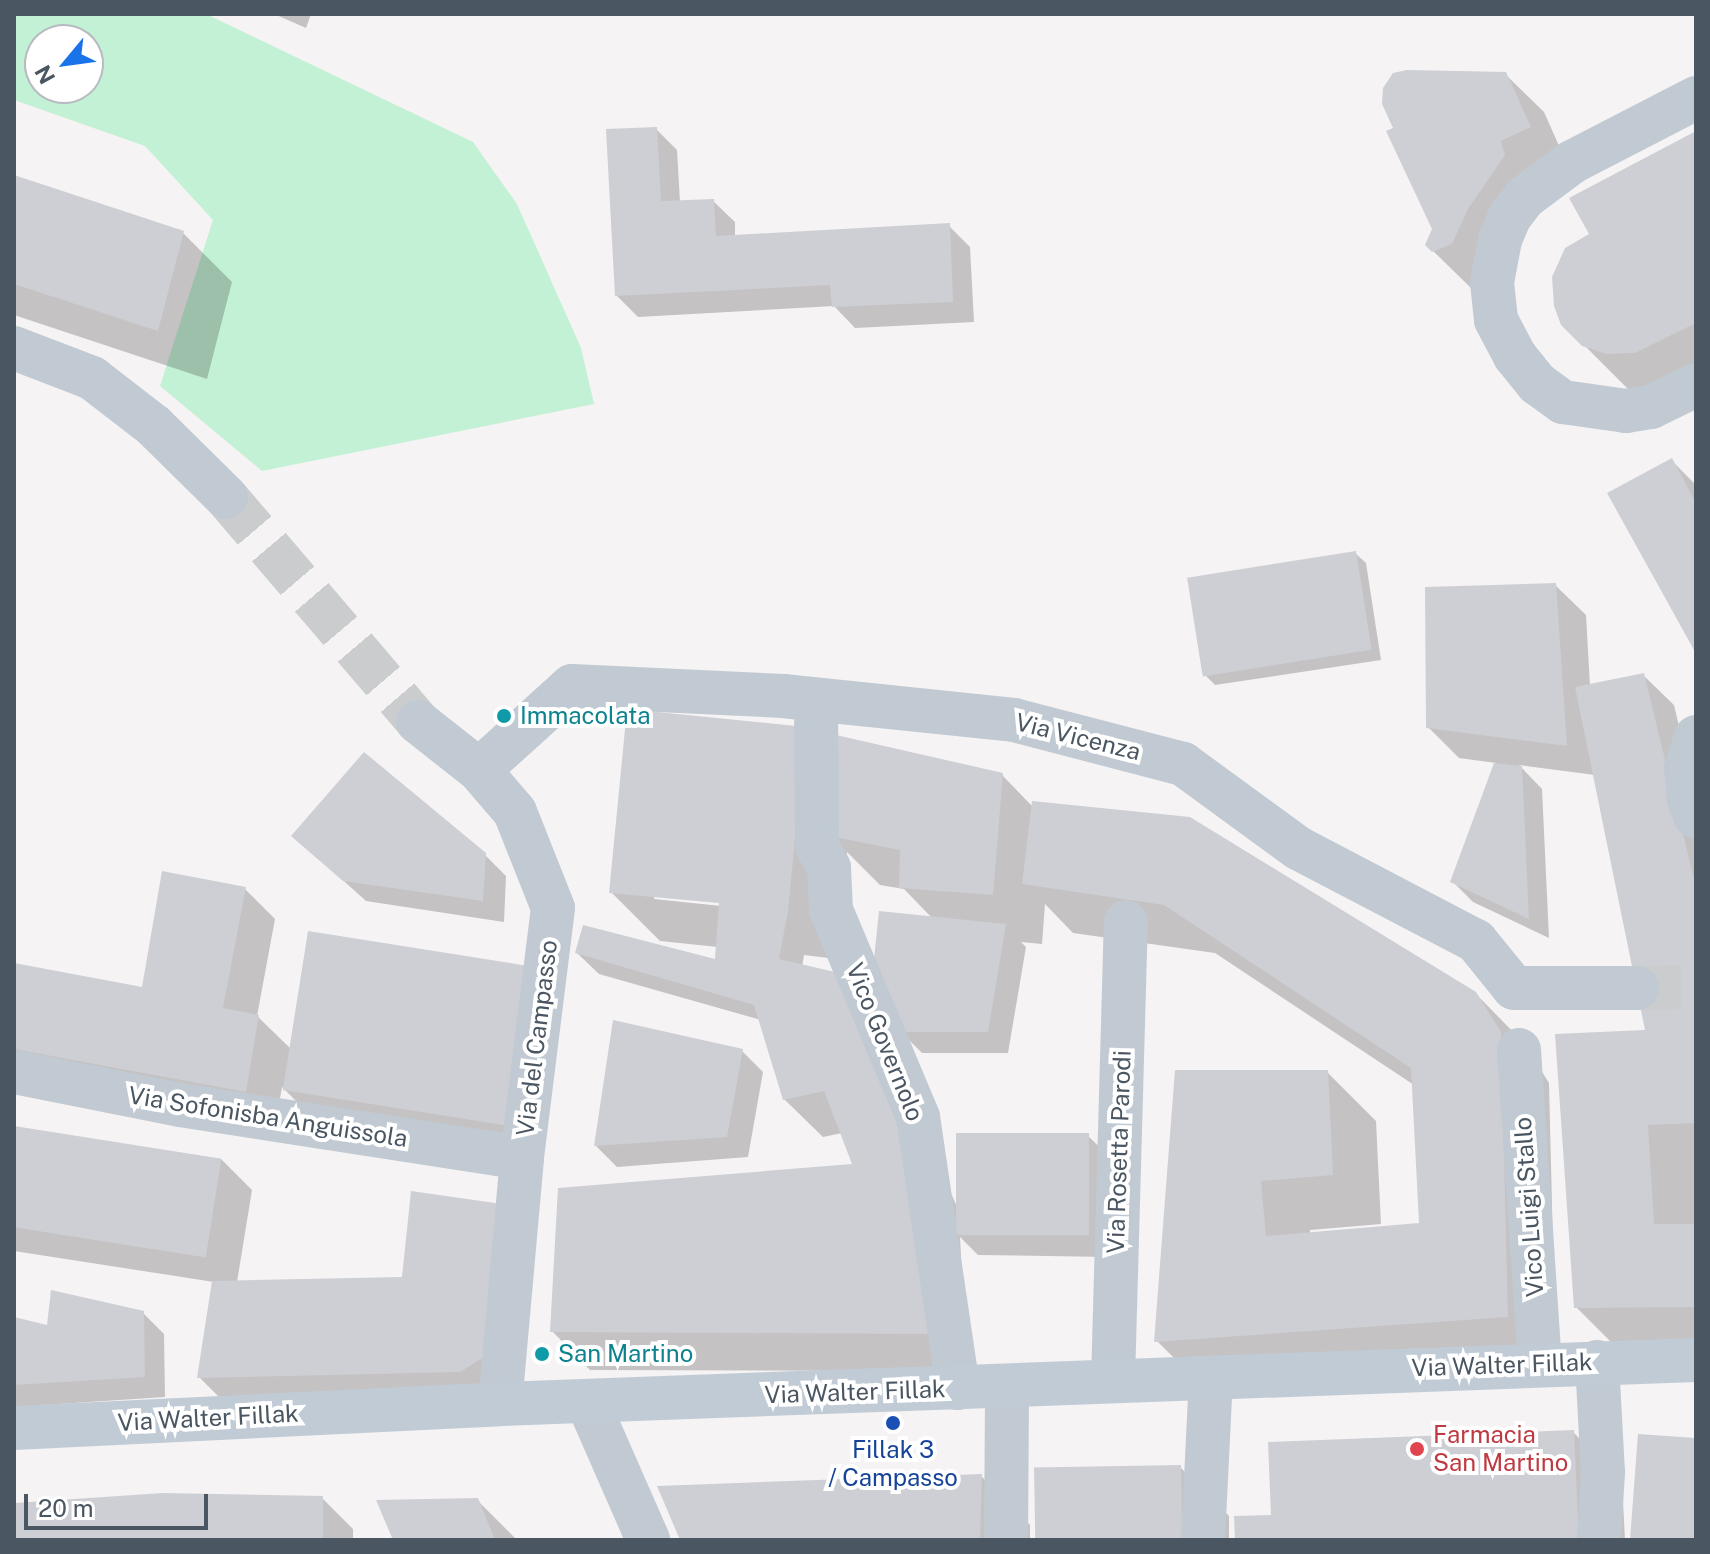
<!DOCTYPE html>
<html>
<head>
<meta charset="utf-8">
<style>
  body { margin:0 }
  #map { position:relative; width:1710px; height:1554px; overflow:hidden; background:#f5f3f3; font-family:"Public Sans",sans-serif }
  div>[style] { position:absolute }
  [style*='--x'] { left:calc(var(--x)*1px); top:calc(var(--y)*1px); width:calc(var(--w)*1px); rotate:calc(var(--a)*1deg) }
  .green>* { inset:0; background:#c3f1d5 }
  .shadow>* { inset:0; background:#0003 }
  .building>* { inset:0; background:#cdcfd5; transform-origin:0 0 }
  .street-tunnel>* { height:44px; margin-top:-22px; transform-origin:0; background:repeating-linear-gradient(90deg,#caccce 0 44px,transparent 0 66px) }
  .street>* { height:44px; margin:-22px; padding:0 22px; transform-origin:22px; border-radius:22px; background:#c1cad2 }
  .secondary>* { height:44px; margin:-22px; padding:0 22px; transform-origin:22px; border-radius:22px; background:#c1cbd6 }
  .dots>* { width:22px; height:22px; translate:-50% -50%; box-sizing:border-box; border:4px solid #fff; border-radius:50% }
  span { translate:-50% -50%; white-space:nowrap; text-align:center; line-height:1.15; -webkit-text-stroke:8px #fff; paint-order:stroke }
  .culture-label { font-size:24px; color:#0d838f }
  .left { translate:0 -50%; text-align:left }
  .street-label { font-size:24px; color:#4a5661 }
  .health-label { font-size:24px; color:#be3a42 }
  .transit-label { font-size:24px; color:#164399 }
  .frame { position:absolute; inset:0; border:16px solid #4a5661; pointer-events:none }
  .north { position:absolute; left:24px; top:24px; width:80px; height:80px; box-sizing:border-box; background:#fff; border:2px solid #b7bbc0; border-radius:50%; rotate:241deg; font-size:22px; font-weight:700; line-height:32px; text-align:center; color:#4a5661 }
  .north::after { content:''; display:block; margin:auto; width:28px; height:36px; background:#1a73e8; clip-path:polygon(50% 0,100% 100%,50% 72%,0 100%) }
  .scale { position:absolute; left:24px; top:1494px; width:184px; height:36px; box-sizing:border-box; border:4px solid #4a5661; border-top:0; padding-left:10px; font-size:24px; line-height:28px; white-space:nowrap; color:#4a5661; -webkit-text-stroke:6px #fff; paint-order:stroke }
</style>
</head>
<body>
<div id="map">
  <div class="green">
    <i style="clip-path:polygon(evenodd,14px 14px,206px 14px,473px 142px,517px 204px,581px 348px,594px 404px,262px 471px,160px 386px,213px 220px,145px 146px,14px 100px,14px 14px,40px 40px,88px 40px,88px 88px,40px 88px,40px 40px)"></i>
  </div>
  <div class="shadow">
    <i style="clip-path:polygon(274px 14px,311px 14px,306px 28px)"></i>
    <i style="clip-path:polygon(1505px 74px,1544px 112px,1568px 166px,1472px 289px,1427px 245px)"></i>
    <i style="clip-path:polygon(656px 129px,677px 150px,680px 202px,713px 201px,735px 222px,735px 237px,949px 226px,970px 247px,974px 322px,855px 328px,834px 306px,638px 317px,617px 296px)"></i>
    <i style="clip-path:polygon(1696px 133px,1696px 407px,1641px 402px,1563px 324px,1591px 234px)"></i>
    <i style="clip-path:polygon(14px 177px,183px 233px,232px 282px,207px 379px,14px 315px)"></i>
    <i style="clip-path:polygon(1671px 460px,1696px 485px,1696px 650px,1610px 493px)"></i>
    <i style="clip-path:polygon(1355px 553px,1366px 563px,1381px 660px,1215px 685px,1204px 674px)"></i>
    <i style="clip-path:polygon(1555px 585px,1586px 615px,1590px 686px,1643px 675px,1674px 705px,1696px 797px,1696px 1356px,1625px 1356px,1576px 1307px,1647px 1032px,1595px 775px,1519px 765px,1542px 789px,1549px 938px,1473px 902px,1452px 881px,1496px 763px,1459px 758px,1428px 727px)"></i>
    <i style="clip-path:polygon(evenodd,1002px 775px,1033px 807px,1475px 993px,1524px 1043px,1549px 1083px,1556px 1366px,1206px 1390px,1157px 1341px,1327px 1072px,1376px 1121px,1381px 1224px,1310px 1230px,1310px 1235px,1421px 1225px,1414px 1085px,1215px 953px,1073px 933px,1045px 904px,1042px 944px,1021px 942px,1026px 947px,1008px 1053px,922px 1053px,900px 1031px,933px 919px,904px 889px,880px 885px,847px 852px,837px 959px,804px 955px,802px 967px,873px 1013px,957px 1207px,1088px 1136px,1110px 1157px,1109px 1257px,978px 1255px,960px 1237px,967px 1371px,590px 1370px,552px 1331px,855px 1166px,842px 1133px,823px 1137px,784px 1099px,761px 1020px,599px 974px,577px 953px,717px 961px,718px 947px,660px 941px,611px 892px,1002px 775px,654px 895px,721px 902px,721px 906px,654px 899px,654px 895px)"></i>
    <i style="clip-path:polygon(294px 836px,484px 854px,506px 876px,504px 922px,366px 901px)"></i>
    <i style="clip-path:polygon(245px 889px,275px 919px,257px 1016px,291px 1049px,309px 934px,538px 1156px,315px 1120px,282px 1087px,276px 1121px,14px 1073px,14px 965px,143px 990px)"></i>
    <i style="clip-path:polygon(742px 1051px,763px 1072px,748px 1157px,617px 1167px,596px 1146px)"></i>
    <i style="clip-path:polygon(14px 1128px,221px 1159px,252px 1190px,237px 1282px,404px 1279px,514px 1388px,230px 1408px,200px 1378px,214px 1282px,14px 1251px)"></i>
    <i style="clip-path:polygon(143px 1313px,164px 1334px,165px 1397px,14px 1407px,14px 1319px,49px 1327px)"></i>
    <i style="clip-path:polygon(1573px 1432px,1622px 1481px,1625px 1540px,1237px 1540px,1273px 1516px)"></i>
    <i style="clip-path:polygon(1180px 1467px,1229px 1516px,1229px 1540px,1036px 1540px)"></i>
    <i style="clip-path:polygon(981px 1476px,1030px 1525px,1030px 1540px,683px 1540px)"></i>
    <i style="clip-path:polygon(322px 1498px,353px 1529px,353px 1540px,18px 1540px)"></i>
    <i style="clip-path:polygon(477px 1500px,517px 1540px,395px 1540px)"></i>
  </div>
  <div class="building">
    <i style="clip-path:polygon(1407px 70px,1506px 72px,1531px 127px,1501px 141px,1505px 155px,1468px 209px,1452px 244px,1432px 252px,1425px 245px,1432px 229px,1386px 131px,1393px 128px,1382px 104px,1383px 88px,1393px 73px)"></i>
    <i style="clip-path:polygon(657px 127px,661px 201px,714px 199px,716px 236px,950px 223px,953px 302px,832px 307px,830px 285px,615px 296px,606px 129px)"></i>
    <i style="clip-path:polygon(1696px 131px,1696px 323px,1635px 353px,1607px 354px,1582px 346px,1561px 325px,1554px 306px,1552px 277px,1565px 248px,1589px 234px,1569px 198px)"></i>
    <i style="clip-path:polygon(14px 175px,184px 231px,158px 331px,14px 284px)"></i>
    <i style="clip-path:polygon(1672px 458px,1696px 503px,1694px 650px,1607px 493px)"></i>
    <i style="left:1356px;top:551px;width:100px;height:171px;rotate:81deg"></i>
    <i style="clip-path:polygon(1556px 583px,1567px 746px,1426px 728px,1425px 587px)"></i>
    <i style="clip-path:polygon(1644px 673px,1696px 887px,1696px 1123px,1648px 1125px,1654px 1224px,1696px 1224px,1696px 1307px,1574px 1308px,1555px 1034px,1645px 1030px,1575px 687px)"></i>
    <i style="clip-path:polygon(627px 709px,806px 727px,788px 911px,779px 959px,835px 972px,921px 1168px,930px 1334px,550px 1332px,558px 1188px,852px 1164px,824px 1091px,783px 1100px,754px 1005px,575px 953px,583px 925px,715px 959px,719px 903px,609px 893px)"></i>
    <i style="clip-path:polygon(836px 735px,1003px 773px,993px 895px,899px 888px,900px 850px,829px 836px)"></i>
    <i style="clip-path:polygon(364px 752px,486px 853px,483px 901px,343px 881px,291px 836px)"></i>
    <i style="clip-path:polygon(1494px 763px,1522px 766px,1529px 919px,1450px 882px)"></i>
    <i style="clip-path:polygon(1032px 801px,1190px 817px,1476px 992px,1501px 1032px,1508px 1317px,1154px 1342px,1175px 1070px,1328px 1070px,1333px 1175px,1261px 1181px,1266px 1236px,1419px 1223px,1411px 1068px,1164px 905px,1022px 884px)"></i>
    <i style="clip-path:polygon(162px 871px,246px 887px,223px 1008px,259px 1015px,246px 1092px,14px 1049px,14px 963px,142px 987px)"></i>
    <i style="clip-path:polygon(879px 911px,1006px 924px,988px 1032px,899px 1032px,871px 988px)"></i>
    <i style="left:308px;top:931px;width:228px;height:161px;rotate:9deg"></i>
    <i style="clip-path:polygon(613px 1020px,743px 1049px,727px 1137px,594px 1146px)"></i>
    <i style="left:14px;top:1126px;width:210px;height:100px;rotate:9deg"></i>
    <i style="left:956px;top:1133px;width:133px;height:102px"></i>
    <i style="clip-path:polygon(411px 1191px,502px 1204px,484px 1357px,460px 1372px,197px 1378px,212px 1281px,402px 1277px)"></i>
    <i style="clip-path:polygon(51px 1290px,144px 1311px,145px 1377px,14px 1385px,14px 1317px,47px 1325px)"></i>
    <i style="clip-path:polygon(1574px 1430px,1579px 1540px,1235px 1540px,1234px 1516px,1271px 1515px,1268px 1442px)"></i>
    <i style="clip-path:polygon(1638px 1434px,1696px 1438px,1696px 1540px,1630px 1540px)"></i>
    <i style="left:1181px;top:1465px;width:75px;height:147px;rotate:89deg"></i>
    <i style="clip-path:polygon(982px 1474px,980px 1540px,680px 1540px,657px 1486px)"></i>
    <i style="clip-path:polygon(163px 1493px,323px 1496px,323px 1540px,16px 1540px,15px 1503px)"></i>
    <i style="clip-path:polygon(478px 1498px,495px 1540px,393px 1540px,376px 1500px)"></i>
  </div>
  <div class="street-tunnel">
    <i style="--x:226;--y:497;--w:296;--a:49.5"></i>
    <i style="--x:1637;--y:988;--w:59;--a:-1"></i>
  </div>
  <div class="street">
    <i style="--x:1696;--y:98;--w:140;--a:152.7"></i>
    <i style="--x:1572;--y:162;--w:59;--a:143.3"></i>
    <i style="--x:1525;--y:197;--w:24;--a:128"></i>
    <i style="--x:1510;--y:216;--w:26;--a:113"></i>
    <i style="--x:1500;--y:240;--w:43;--a:100.8"></i>
    <i style="--x:1492;--y:282;--w:38;--a:84"></i>
    <i style="--x:1496;--y:320;--w:41;--a:62.2"></i>
    <i style="--x:1515;--y:356;--w:36;--a:51"></i>
    <i style="--x:1538;--y:384;--w:31;--a:36"></i>
    <i style="--x:1563;--y:402;--w:64;--a:8.1"></i>
    <i style="--x:1626;--y:411;--w:25;--a:-9"></i>
    <i style="--x:1651;--y:407;--w:50;--a:-26.1"></i>
    <i style="--x:14;--y:348;--w:84;--a:21"></i>
    <i style="--x:92;--y:378;--w:78;--a:37.7"></i>
    <i style="--x:154;--y:426;--w:101;--a:44.6"></i>
    <i style="--x:816;--y:700;--w:146;--a:89.6"></i>
    <i style="--x:817;--y:846;--w:25;--a:61"></i>
    <i style="--x:829;--y:868;--w:42;--a:87.3"></i>
    <i style="--x:831;--y:910;--w:225;--a:67.2"></i>
    <i style="--x:918;--y:1117;--w:274;--a:81.6"></i>
    <i style="--x:418;--y:722;--w:78;--a:38.2"></i>
    <i style="--x:479;--y:770;--w:55;--a:49.4"></i>
    <i style="--x:515;--y:812;--w:103;--a:68.4"></i>
    <i style="--x:553;--y:908;--w:252;--a:97.1"></i>
    <i style="--x:522;--y:1158;--w:247;--a:95.1"></i>
    <i style="--x:1696;--y:737;--w:32;--a:108"></i>
    <i style="--x:1686;--y:767;--w:33;--a:85"></i>
    <i style="--x:1689;--y:800;--w:18;--a:68"></i>
    <i style="--x:479;--y:770;--w:125;--a:-42.1"></i>
    <i style="--x:572;--y:686;--w:211;--a:2.7"></i>
    <i style="--x:783;--y:696;--w:232;--a:5.9"></i>
    <i style="--x:1014;--y:720;--w:175;--a:14.6"></i>
    <i style="--x:1183;--y:764;--w:142;--a:36.1"></i>
    <i style="--x:1298;--y:848;--w:201;--a:27.6"></i>
    <i style="--x:1476;--y:941;--w:60;--a:51"></i>
    <i style="--x:1514;--y:988;--w:123;--a:0"></i>
    <i style="--x:1519;--y:1050;--w:314;--a:86.2"></i>
    <i style="--x:14;--y:1072;--w:169;--a:11.2"></i>
    <i style="--x:180;--y:1105;--w:346;--a:8.8"></i>
    <i style="--x:1597;--y:1362;--w:110;--a:86.9"></i>
    <i style="--x:1603;--y:1472;--w:68;--a:93.4"></i>
    <i style="--x:1113;--y:1381;--w:459;--a:-88.4"></i>
    <i style="--x:588;--y:1403;--w:150;--a:66.3"></i>
    <i style="--x:1006;--y:1540;--w:154;--a:-89.6"></i>
    <i style="--x:1203;--y:1540;--w:163;--a:-87.2"></i>
  </div>
  <div class="secondary">
    <i style="--x:14;--y:1428;--w:487;--a:-2.8"></i>
    <i style="--x:500;--y:1404;--w:1197;--a:-2.11"></i>
  </div>
  <div class="dots">
    <i style="left:504px;top:716px;background:#0f9aa8"></i>
    <i style="left:542px;top:1354px;background:#0f9aa8"></i>
    <i style="left:893px;top:1423px;background:#1a4fb4"></i>
    <i style="left:1417px;top:1449px;background:#e0444e"></i>
  </div>
  <div class="culture-label">
    <span class="left" style="left:520px;top:716px">Immacolata</span>
    <span class="left" style="left:558px;top:1354px">San Martino</span>
  </div>
  <div class="street-label">
    <span style="left:1078px;top:737px;rotate:14deg">Via Vicenza</span>
    <span style="left:537px;top:1038px;rotate:-83deg">Via del Campasso</span>
    <span style="left:885px;top:1042px;rotate:68deg">Vico Governolo</span>
    <span style="left:268px;top:1117px;rotate:9deg">Via Sofonisba Anguissola</span>
    <span style="left:1119px;top:1152px;rotate:-88deg">Via Rosetta Parodi</span>
    <span style="left:1529px;top:1207px;rotate:-94deg">Vico Luigi Stallo</span>
    <span style="left:1502px;top:1365px;rotate:-2deg">Via Walter Fillak</span>
    <span style="left:855px;top:1392px;rotate:-2deg">Via Walter Fillak</span>
    <span style="left:208px;top:1418px;rotate:-3deg">Via Walter Fillak</span>
  </div>
  <div class="health-label">
    <span class="left" style="left:1433px;top:1449px">Farmacia<br>San Martino</span>
  </div>
  <div class="transit-label">
    <span style="left:893px;top:1464px">Fillak 3<br>/ Campasso</span>
  </div>
  <div class="frame"></div>
  <div class="north">N</div>
  <div class="scale">20 m</div>
</div>
</body>
</html>
